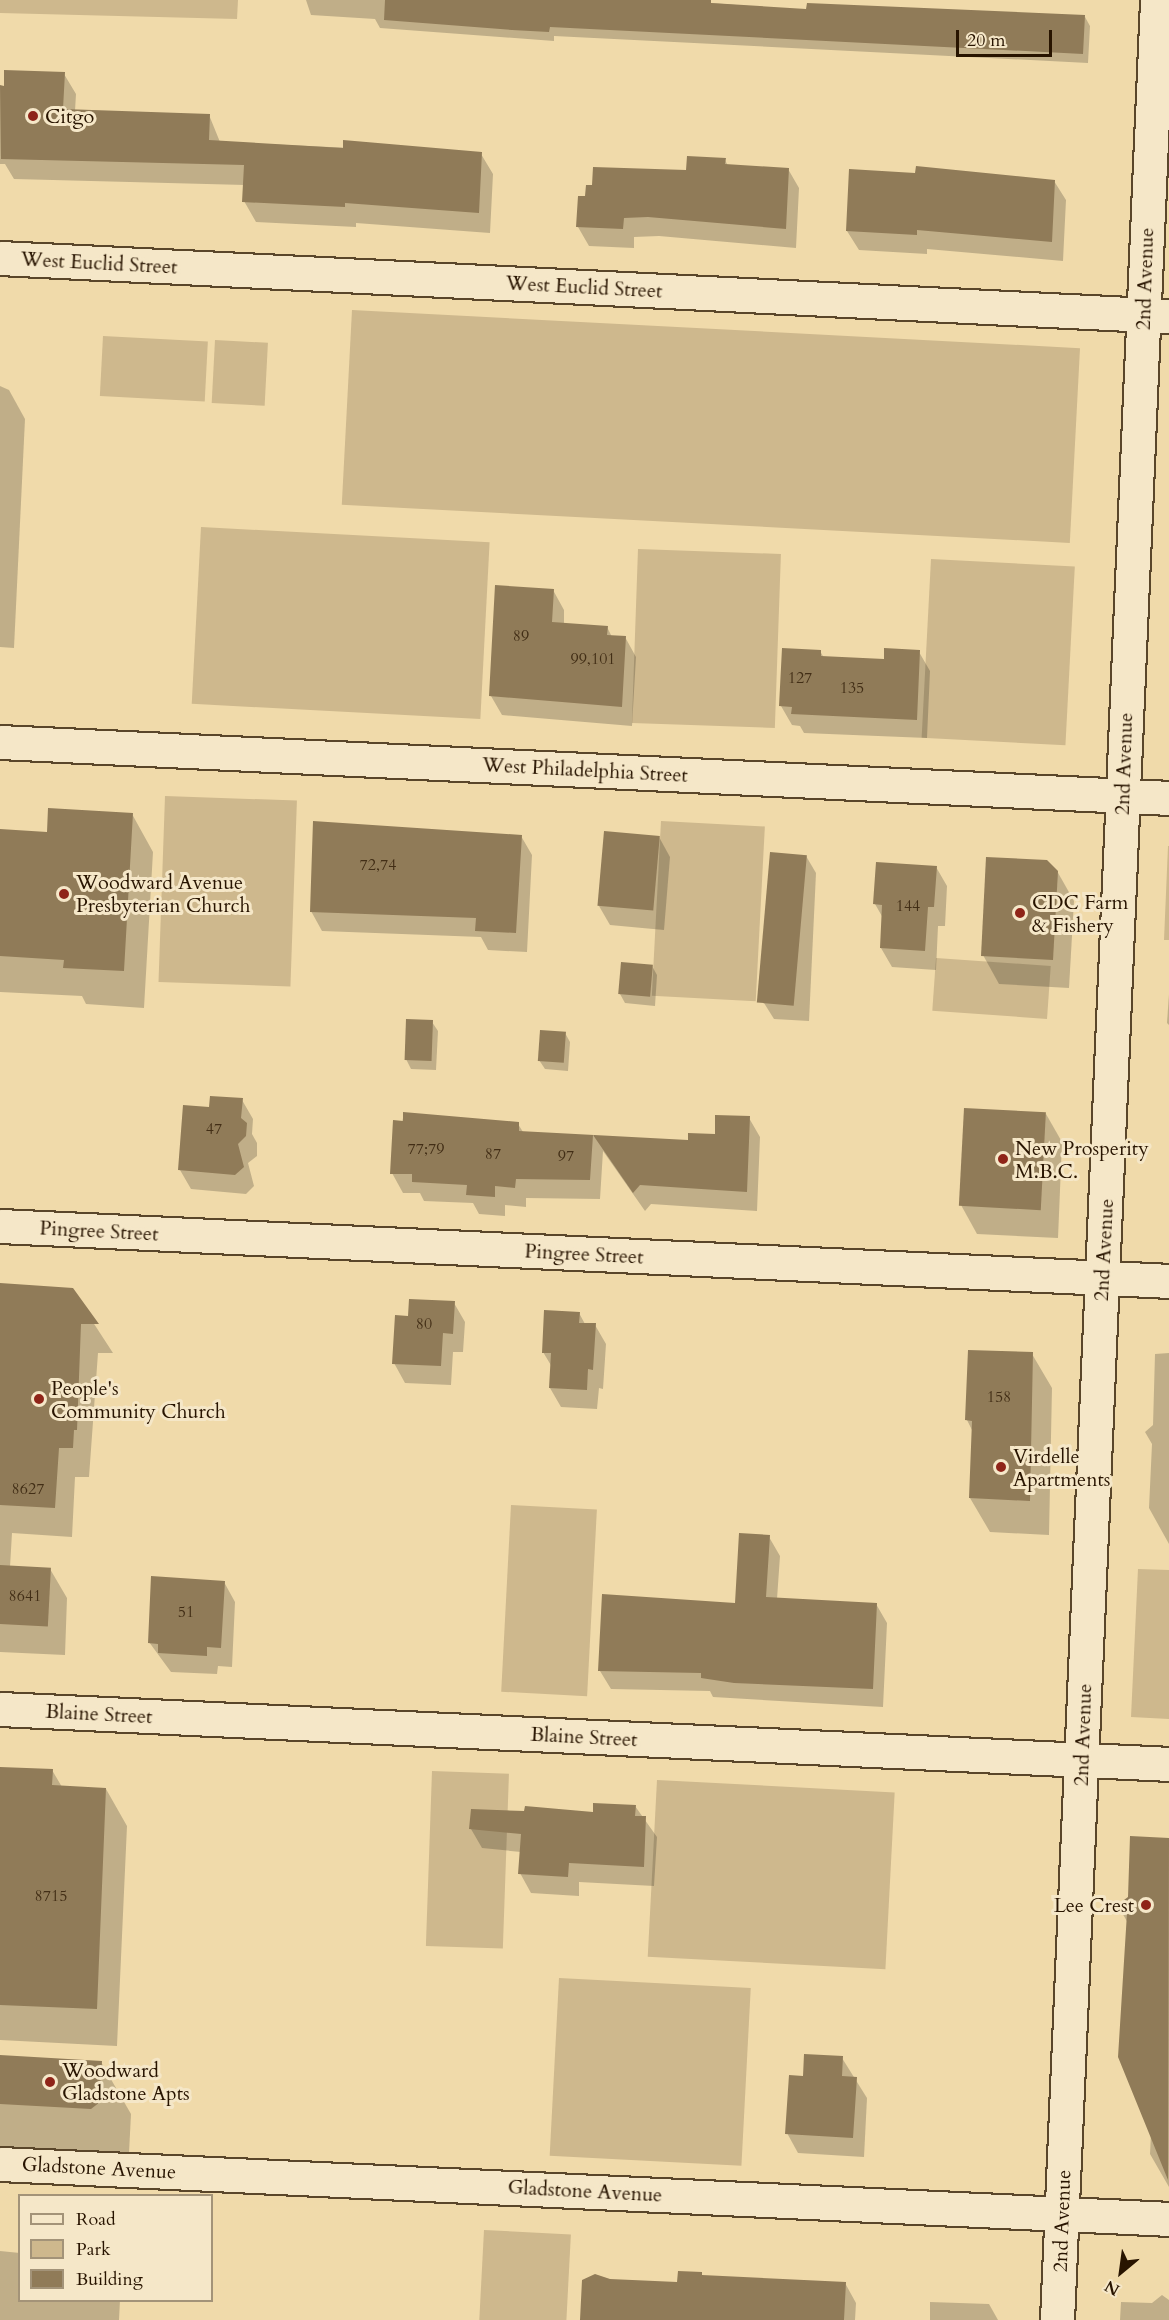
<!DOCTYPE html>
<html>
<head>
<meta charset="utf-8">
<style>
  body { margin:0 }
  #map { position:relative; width:1169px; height:2320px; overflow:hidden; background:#f0daaa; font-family:Cardo,serif }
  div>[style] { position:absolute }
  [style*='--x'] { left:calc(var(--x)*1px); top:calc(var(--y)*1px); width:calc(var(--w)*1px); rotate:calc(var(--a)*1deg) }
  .green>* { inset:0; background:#ceb88d; transform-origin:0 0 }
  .shadow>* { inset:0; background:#0003 }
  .building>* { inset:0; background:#907b58; transform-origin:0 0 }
  .roads { filter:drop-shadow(2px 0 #5a462a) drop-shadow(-2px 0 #5a462a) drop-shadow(0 2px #5a462a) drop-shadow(0 -2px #5a462a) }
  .minor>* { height:33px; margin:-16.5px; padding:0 16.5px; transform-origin:16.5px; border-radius:16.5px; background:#f5e7c8 }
  .dots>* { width:16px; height:16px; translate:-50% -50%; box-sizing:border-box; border:3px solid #f5e7c8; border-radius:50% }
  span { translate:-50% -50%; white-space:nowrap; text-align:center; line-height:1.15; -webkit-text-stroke:6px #f5e7c8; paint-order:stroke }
  .number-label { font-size:16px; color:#422e16 }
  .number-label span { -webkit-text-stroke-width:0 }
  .poi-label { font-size:20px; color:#281400 }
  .left { translate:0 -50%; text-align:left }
  .right { translate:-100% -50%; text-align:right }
  .street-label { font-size:20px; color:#281400 }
  .legend { position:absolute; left:18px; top:2194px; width:195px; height:108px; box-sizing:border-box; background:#f5e7c8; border:2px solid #a39378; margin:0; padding:8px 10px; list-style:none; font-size:18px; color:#281400 }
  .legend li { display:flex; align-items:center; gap:12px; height:30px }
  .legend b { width:30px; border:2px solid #a39378 }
  .north { position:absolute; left:1091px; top:2242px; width:60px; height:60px; -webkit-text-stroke:4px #f5e7c8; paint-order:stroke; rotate:209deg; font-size:16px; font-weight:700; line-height:24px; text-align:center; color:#281400 }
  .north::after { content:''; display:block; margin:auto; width:21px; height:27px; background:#281400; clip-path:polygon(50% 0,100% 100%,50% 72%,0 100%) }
  .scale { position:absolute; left:956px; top:30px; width:96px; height:27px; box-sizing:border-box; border:3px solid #281400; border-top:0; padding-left:8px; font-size:18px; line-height:21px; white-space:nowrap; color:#281400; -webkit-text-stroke:4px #f5e7c8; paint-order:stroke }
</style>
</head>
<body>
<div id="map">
  <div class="green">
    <i style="clip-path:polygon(0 0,238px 0,237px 19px,0 13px)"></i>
    <i style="left:352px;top:310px;width:729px;height:195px;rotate:3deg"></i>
    <i style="left:103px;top:336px;width:105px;height:60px;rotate:3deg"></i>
    <i style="left:215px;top:340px;width:53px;height:63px;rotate:3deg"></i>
    <i style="left:201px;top:527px;width:289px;height:177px;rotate:3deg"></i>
    <i style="left:638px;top:549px;width:143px;height:174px;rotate:2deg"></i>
    <i style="left:931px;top:559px;width:144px;height:179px;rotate:3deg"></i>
    <i style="left:165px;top:796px;width:132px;height:186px;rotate:2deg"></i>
    <i style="left:661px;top:821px;width:104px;height:175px;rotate:3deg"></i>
    <i style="clip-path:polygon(1168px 846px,1169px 846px,1169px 940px,1164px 940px)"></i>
    <i style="left:936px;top:958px;width:115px;height:53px;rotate:4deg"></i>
    <i style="left:511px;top:1505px;width:86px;height:187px;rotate:3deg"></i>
    <i style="clip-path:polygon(1138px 1569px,1169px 1570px,1169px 1719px,1131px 1717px)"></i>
    <i style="left:432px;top:1771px;width:77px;height:175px;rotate:2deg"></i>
    <i style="left:657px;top:1780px;width:238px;height:177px;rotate:3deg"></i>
    <i style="left:559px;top:1978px;width:192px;height:178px;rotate:3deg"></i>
    <i style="left:484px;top:2230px;width:87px;height:90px;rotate:3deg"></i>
  </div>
  <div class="shadow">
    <i style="clip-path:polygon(306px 0,675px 0,808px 11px,1085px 17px,1090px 26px,1088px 63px,554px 36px,554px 41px,380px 28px,375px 19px,311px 15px)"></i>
    <i style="clip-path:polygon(64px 74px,76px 94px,75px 111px,209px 115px,220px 142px,481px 154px,493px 174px,490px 233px,356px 223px,356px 227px,256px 222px,244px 201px,245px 185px,14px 179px,5px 164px,0 164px,0 87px)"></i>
    <i style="clip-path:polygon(725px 160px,728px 166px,788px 169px,799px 188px,796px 248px,659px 236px,634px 237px,634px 248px,589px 246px,578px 227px,593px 187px,594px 168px,687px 171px)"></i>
    <i style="clip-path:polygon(1054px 181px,1066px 200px,1063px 261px,927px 249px,927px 254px,859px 250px,847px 231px)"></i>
    <i style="clip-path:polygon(0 386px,9px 390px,25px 419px,14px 648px,0 647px)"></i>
    <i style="clip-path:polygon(553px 590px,564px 610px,564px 625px,607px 627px,612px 637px,625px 637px,636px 657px,632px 726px,502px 715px,491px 696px)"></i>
    <i style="clip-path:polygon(820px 651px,824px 658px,885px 661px,919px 652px,930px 671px,927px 738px,804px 733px,800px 726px,792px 725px,781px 706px)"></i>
    <i style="clip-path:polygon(132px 814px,153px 852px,144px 1008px,86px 1004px,82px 996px,0 992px,0 831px,49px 834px)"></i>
    <i style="clip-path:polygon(521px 836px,532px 855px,527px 952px,488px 950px,481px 937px,322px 931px,311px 911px)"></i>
    <i style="clip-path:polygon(659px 837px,670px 857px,664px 930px,610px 925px,599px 906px)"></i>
    <i style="clip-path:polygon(806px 856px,816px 873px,809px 1021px,774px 1019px,764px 1003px)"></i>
    <i style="clip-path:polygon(936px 867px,947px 886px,945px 926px,938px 926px,936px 970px,892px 967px,881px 948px,883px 918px,875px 904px)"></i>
    <i style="clip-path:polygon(1057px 871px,1074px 901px,1069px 988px,999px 984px,983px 955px)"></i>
    <i style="clip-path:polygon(652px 966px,657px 975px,655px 1006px,625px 1003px,620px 994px)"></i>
    <i style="clip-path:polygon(1169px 994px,1169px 1025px,1167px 1023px)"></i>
    <i style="clip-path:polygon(432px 1022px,438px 1031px,436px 1070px,411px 1069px,406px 1059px)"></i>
    <i style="clip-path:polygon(565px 1033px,570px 1042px,568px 1071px,545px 1069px,539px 1060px)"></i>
    <i style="clip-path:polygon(242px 1100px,253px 1119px,252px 1134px,257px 1143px,257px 1156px,248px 1163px,254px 1186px,246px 1194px,191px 1189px,180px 1170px,211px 1109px)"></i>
    <i style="clip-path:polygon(404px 1113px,518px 1124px,523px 1132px,689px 1141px,716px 1135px,749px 1118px,760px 1137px,757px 1211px,651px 1204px,645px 1211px,603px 1151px,600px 1199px,526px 1198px,526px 1207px,505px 1205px,505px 1216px,479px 1214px,473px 1203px,424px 1201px,420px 1193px,403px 1193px,392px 1173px)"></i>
    <i style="clip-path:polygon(1046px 1114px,1062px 1142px,1058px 1238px,977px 1234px,961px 1205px)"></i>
    <i style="clip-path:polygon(0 1285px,72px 1290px,113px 1353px,98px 1353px,89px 1477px,75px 1477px,72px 1537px,12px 1533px,10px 1567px,50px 1569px,67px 1598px,65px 1655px,0 1652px)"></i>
    <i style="clip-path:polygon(454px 1303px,465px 1322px,463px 1352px,453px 1352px,451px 1385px,405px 1383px,394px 1363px,410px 1317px)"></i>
    <i style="clip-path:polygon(579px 1313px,585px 1324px,595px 1325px,606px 1344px,603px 1389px,599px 1388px,597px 1409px,561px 1407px,550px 1388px,552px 1367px,543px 1352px)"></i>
    <i style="clip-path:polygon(1169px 1353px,1169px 1544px,1149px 1508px,1152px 1444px,1145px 1432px,1153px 1425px,1155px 1354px)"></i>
    <i style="clip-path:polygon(1032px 1354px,1052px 1388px,1049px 1535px,990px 1532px,970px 1498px,973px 1432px,967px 1420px)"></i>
    <i style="clip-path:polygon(769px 1537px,780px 1556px,777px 1599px,876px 1604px,887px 1623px,883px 1707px,713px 1697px,710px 1691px,611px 1689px,600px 1671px,736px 1604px)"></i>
    <i style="clip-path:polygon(224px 1582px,235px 1602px,232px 1667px,218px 1666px,217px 1674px,171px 1672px,149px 1642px)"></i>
    <i style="clip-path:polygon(0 1768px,52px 1770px,62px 1787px,106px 1789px,127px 1826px,117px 2046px,0 2040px)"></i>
    <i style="clip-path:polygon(635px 1806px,657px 1837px,654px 1886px,579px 1882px,579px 1896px,531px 1893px,520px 1873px,521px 1852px,482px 1848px,471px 1829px)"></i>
    <i style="clip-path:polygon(1131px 1838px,1169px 1839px,1169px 2187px,1150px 2154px,1151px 2134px,1128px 1923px,1118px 1906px,1129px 1898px)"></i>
    <i style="clip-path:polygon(0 2057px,101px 2062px,131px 2114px,129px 2153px,121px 2160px,0 2154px)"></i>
    <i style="clip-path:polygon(842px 2058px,867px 2098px,864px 2157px,798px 2153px,787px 2133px,804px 2077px)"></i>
    <i style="clip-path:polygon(0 2251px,20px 2253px,20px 2300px,120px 2300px,119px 2320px,0 2320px)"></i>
    <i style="clip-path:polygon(703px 2277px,845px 2283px,856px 2303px,855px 2320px,582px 2320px,610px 2280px,679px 2284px)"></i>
    <i style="clip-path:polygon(1162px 2295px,1169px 2300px,1169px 2320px,1120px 2320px,1121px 2302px,1152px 2303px)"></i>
    <i style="clip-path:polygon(930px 2302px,989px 2304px,998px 2320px,930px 2320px)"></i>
  </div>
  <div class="building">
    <i style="clip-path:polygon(385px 0,711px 0,711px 3px,806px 9px,807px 3px,1085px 15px,1083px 54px,550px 27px,549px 32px,512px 30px,384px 20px)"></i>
    <i style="clip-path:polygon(4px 70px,65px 72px,63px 109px,210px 114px,209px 140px,343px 148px,343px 140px,482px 152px,479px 213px,345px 203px,345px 207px,242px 202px,244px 165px,1px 159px,0 85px,4px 86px)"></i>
    <i style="clip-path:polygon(687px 156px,726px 158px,725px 164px,789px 168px,786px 229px,648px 217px,624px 218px,623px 229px,576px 227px,578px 196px,585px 196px,586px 185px,592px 185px,593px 167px,686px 170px)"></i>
    <i style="clip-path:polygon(916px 166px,1055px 180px,1052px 242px,917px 230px,917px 235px,846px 231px,849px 169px,915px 173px)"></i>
    <i style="clip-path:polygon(495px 585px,554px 589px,552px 622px,608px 626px,607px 635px,626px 636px,622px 707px,489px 696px)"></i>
    <i style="clip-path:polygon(782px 648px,821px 650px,821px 656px,884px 659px,884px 648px,920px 650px,917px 720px,791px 714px,792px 707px,779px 706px)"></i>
    <i style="clip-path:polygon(48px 808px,133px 813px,124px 971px,63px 968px,64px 960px,0 956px,0 829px,47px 832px)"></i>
    <i style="clip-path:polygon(313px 821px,522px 835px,516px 933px,475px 931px,476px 918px,310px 912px)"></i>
    <i style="left:604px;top:831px;width:56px;height:75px;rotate:5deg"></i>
    <i style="left:770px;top:852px;width:37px;height:151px;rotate:5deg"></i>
    <i style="clip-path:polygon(986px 857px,1047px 860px,1058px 871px,1053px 960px,981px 956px)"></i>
    <i style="clip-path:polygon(876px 862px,937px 866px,934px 907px,928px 907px,925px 951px,880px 948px,882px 905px,873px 904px)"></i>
    <i style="left:621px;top:962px;width:32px;height:32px;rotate:5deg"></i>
    <i style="left:406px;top:1019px;width:27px;height:41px;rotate:2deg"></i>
    <i style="left:540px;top:1030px;width:26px;height:31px;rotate:4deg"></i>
    <i style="clip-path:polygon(210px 1096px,243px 1098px,241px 1118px,247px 1123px,246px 1136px,238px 1144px,244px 1167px,235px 1175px,178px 1170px,183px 1105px,209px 1107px)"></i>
    <i style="left:964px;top:1108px;width:82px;height:98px;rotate:3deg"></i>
    <i style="clip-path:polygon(403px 1112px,519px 1122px,519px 1131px,688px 1140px,688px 1133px,715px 1134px,715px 1115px,750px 1116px,747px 1192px,640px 1185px,633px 1193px,593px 1135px,590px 1180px,516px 1179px,515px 1188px,495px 1186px,495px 1197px,466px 1195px,467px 1185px,412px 1182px,412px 1174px,390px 1174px,393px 1120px,403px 1121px)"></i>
    <i style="clip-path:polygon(0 1283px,73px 1288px,99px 1324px,81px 1324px,77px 1430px,74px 1430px,73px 1448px,59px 1448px,55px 1508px,0 1505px)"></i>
    <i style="clip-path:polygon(409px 1299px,455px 1301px,453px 1334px,443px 1333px,441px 1366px,392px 1364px,395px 1315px,408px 1316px)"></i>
    <i style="clip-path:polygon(544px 1310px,580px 1312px,579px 1323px,596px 1323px,593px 1370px,588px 1369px,587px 1390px,549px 1388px,551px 1353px,542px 1353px)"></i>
    <i style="clip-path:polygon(968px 1350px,1033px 1352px,1030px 1501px,969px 1498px,972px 1421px,965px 1420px)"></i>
    <i style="clip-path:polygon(739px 1533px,770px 1535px,766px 1597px,877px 1603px,873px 1689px,734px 1683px,701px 1678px,701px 1673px,598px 1671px,602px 1594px,735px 1603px)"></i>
    <i style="left:0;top:1565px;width:51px;height:59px;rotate:3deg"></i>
    <i style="clip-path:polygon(151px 1576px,225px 1581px,221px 1648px,207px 1647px,207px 1656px,158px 1653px,158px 1644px,148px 1643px)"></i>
    <i style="clip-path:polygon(0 1767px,53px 1769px,52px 1785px,106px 1788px,97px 2009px,0 2005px)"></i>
    <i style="clip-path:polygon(593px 1803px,636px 1805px,635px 1816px,646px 1816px,644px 1867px,569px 1863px,568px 1877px,518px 1874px,521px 1834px,469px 1829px,471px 1809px,524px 1811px,525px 1806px,593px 1812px)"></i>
    <i style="clip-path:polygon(1130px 1836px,1169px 1838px,1168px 2180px,1118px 2057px,1127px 1913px,1116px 1906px,1128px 1897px)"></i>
    <i style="clip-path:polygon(804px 2054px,843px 2056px,842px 2076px,857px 2077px,853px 2138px,785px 2134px,789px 2075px,803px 2076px)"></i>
    <i style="clip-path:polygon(0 2055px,102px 2061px,100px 2102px,91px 2109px,0 2104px)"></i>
    <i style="clip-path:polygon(678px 2271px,702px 2272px,702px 2275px,846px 2282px,844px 2320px,580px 2320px,582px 2280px,595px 2274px,610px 2279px,677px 2282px)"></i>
  </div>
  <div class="roads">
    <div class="minor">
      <i style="--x:0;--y:258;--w:1170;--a:2.84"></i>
      <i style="--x:0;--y:742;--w:1170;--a:2.74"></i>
      <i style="--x:0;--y:1226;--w:1170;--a:2.69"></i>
      <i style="--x:0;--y:1709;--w:1170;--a:2.69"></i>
      <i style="--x:0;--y:2164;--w:1170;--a:2.69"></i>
      <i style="--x:1057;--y:2320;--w:2322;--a:-87.53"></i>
    </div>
  </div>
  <div class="dots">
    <i style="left:33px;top:116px;background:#8f2418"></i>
    <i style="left:64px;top:894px;background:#8f2418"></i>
    <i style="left:1020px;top:913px;background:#8f2418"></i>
    <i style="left:1003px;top:1159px;background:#8f2418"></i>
    <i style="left:39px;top:1399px;background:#8f2418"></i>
    <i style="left:1001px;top:1467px;background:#8f2418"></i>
    <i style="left:1146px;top:1905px;background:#8f2418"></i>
    <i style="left:50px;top:2082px;background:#8f2418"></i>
  </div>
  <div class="number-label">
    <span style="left:521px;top:636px">89</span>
    <span style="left:593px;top:659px">99,101</span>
    <span style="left:800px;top:678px">127</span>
    <span style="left:852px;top:688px">135</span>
    <span style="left:378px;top:865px">72,74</span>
    <span style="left:908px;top:906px">144</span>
    <span style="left:214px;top:1129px">47</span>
    <span style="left:426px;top:1149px">77;79</span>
    <span style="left:493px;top:1154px">87</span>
    <span style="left:566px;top:1156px">97</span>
    <span style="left:424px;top:1324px">80</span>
    <span style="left:999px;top:1397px">158</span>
    <span style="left:28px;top:1489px">8627</span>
    <span style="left:25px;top:1596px">8641</span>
    <span style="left:186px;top:1612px">51</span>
    <span style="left:51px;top:1896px">8715</span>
  </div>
  <div class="poi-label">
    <span class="left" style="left:45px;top:116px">Citgo</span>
    <span class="left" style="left:76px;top:894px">Woodward Avenue<br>Presbyterian Church</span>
    <span class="left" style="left:1032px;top:914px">CDC Farm<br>&amp; Fishery</span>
    <span class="left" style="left:1015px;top:1160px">New Prosperity<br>M.B.C.</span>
    <span class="left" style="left:51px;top:1400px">People's<br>Community Church</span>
    <span class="left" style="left:1013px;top:1468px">Virdelle<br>Apartments</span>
    <span class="right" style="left:1134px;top:1905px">Lee Crest</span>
    <span class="left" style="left:62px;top:2082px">Woodward<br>Gladstone Apts</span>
  </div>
  <div class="street-label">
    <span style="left:99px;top:263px;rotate:3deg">West Euclid Street</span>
    <span style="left:1145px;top:279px;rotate:-88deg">2nd Avenue</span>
    <span style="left:584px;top:287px;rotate:3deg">West Euclid Street</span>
    <span style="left:1124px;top:764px;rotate:-88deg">2nd Avenue</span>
    <span style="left:585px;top:770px;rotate:3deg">West Philadelphia Street</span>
    <span style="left:99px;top:1231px;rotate:3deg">Pingree Street</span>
    <span style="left:1104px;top:1250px;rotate:-87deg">2nd Avenue</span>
    <span style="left:584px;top:1254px;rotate:3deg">Pingree Street</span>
    <span style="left:99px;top:1714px;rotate:3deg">Blaine Street</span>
    <span style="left:1083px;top:1735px;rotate:-88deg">2nd Avenue</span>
    <span style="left:584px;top:1737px;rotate:3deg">Blaine Street</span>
    <span style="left:99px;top:2168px;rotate:3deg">Gladstone Avenue</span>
    <span style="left:585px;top:2191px;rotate:3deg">Gladstone Avenue</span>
    <span style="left:1062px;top:2221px;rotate:-88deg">2nd Avenue</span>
  </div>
  <ul class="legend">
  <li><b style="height:8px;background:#f5e7c8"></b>Road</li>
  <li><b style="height:16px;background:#ceb88d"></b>Park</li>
  <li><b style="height:16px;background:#907b58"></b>Building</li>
  </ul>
  <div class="north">N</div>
  <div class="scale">20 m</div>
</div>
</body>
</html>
